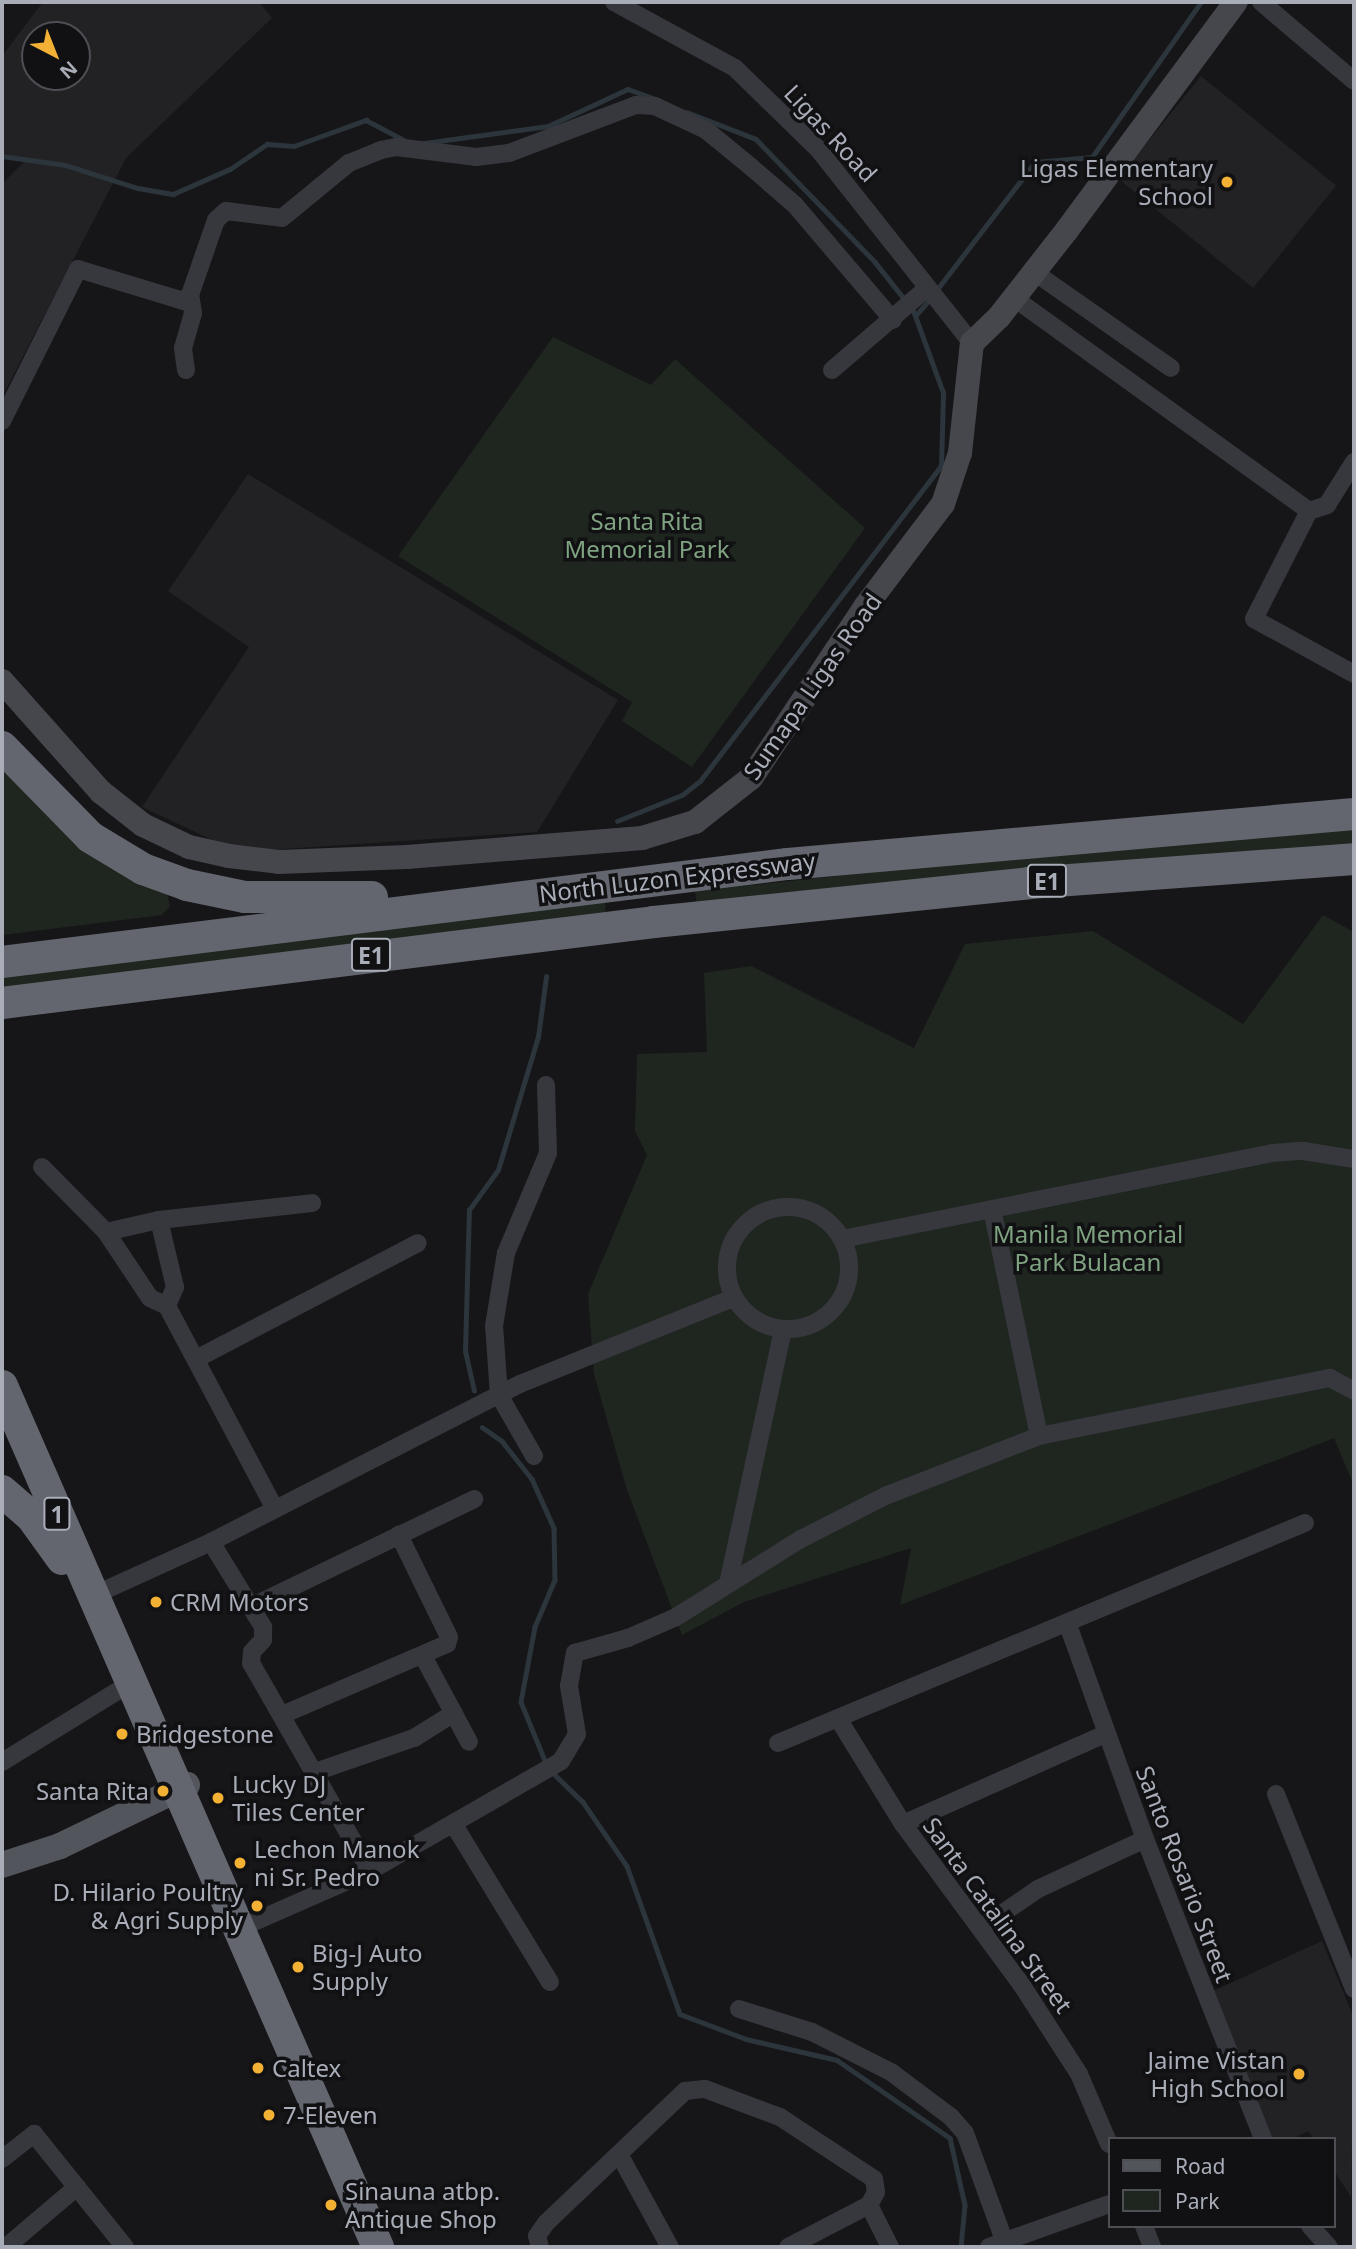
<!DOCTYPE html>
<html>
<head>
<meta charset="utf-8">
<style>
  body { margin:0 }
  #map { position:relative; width:1356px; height:2249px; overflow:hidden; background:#161618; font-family:"Noto Sans",sans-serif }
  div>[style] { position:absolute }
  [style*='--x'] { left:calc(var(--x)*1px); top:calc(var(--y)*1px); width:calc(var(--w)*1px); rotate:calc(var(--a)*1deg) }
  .built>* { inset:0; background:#222225; transform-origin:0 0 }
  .green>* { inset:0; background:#1e261f }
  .stream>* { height:4.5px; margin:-2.25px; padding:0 2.25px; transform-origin:2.25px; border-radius:2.25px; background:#2c353c }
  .street>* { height:18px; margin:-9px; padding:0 9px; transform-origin:9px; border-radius:9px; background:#37383d }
  .street>.ring { margin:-9px; padding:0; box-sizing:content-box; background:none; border:18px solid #37383d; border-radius:50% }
  .secondary>* { height:24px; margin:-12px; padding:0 12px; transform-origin:12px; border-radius:12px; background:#45474d }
  .primary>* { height:26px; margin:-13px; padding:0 13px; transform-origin:13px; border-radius:13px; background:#53555c }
  .highway>* { height:32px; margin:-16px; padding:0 16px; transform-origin:16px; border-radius:16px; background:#63666e }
  .dots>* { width:19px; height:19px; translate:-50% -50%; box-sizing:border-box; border:4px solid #111113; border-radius:50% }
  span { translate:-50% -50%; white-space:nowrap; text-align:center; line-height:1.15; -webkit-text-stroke:7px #111113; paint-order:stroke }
  .shield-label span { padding:2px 5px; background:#111113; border:2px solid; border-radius:5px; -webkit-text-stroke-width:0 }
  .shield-label { font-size:23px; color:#a8adb8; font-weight:700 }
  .street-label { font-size:24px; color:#a8adb8 }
  .poi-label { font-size:24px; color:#a8adb8 }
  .right { translate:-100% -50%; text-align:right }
  .left { translate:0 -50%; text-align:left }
  .park-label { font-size:24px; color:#7fa381 }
  .frame { position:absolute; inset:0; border:4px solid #a8adb8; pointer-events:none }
  .legend { position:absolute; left:1108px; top:2137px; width:228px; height:91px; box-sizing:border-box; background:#111113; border:2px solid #4d4f55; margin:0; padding:9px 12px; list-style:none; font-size:21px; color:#a8adb8 }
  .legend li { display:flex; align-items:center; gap:14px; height:35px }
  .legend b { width:35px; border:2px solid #4d4f55 }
  .north { position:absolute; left:21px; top:21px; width:70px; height:70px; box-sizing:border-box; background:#111113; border:2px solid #4d4f55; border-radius:50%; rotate:138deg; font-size:19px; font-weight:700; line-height:28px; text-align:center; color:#a8adb8 }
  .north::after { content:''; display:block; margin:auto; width:24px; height:32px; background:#f2b134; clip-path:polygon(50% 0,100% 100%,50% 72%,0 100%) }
</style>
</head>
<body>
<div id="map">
  <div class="built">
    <i style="clip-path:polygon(evenodd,43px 2px,259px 2px,272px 18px,126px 158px,2px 397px,2px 184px,27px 159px,2px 154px,2px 56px,43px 2px,35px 35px,77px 35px,77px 77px,35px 77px,35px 35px)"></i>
    <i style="left:1201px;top:76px;width:174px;height:132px;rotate:39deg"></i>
    <i style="clip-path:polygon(248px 474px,618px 700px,537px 832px,238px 852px,142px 807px,249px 647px,168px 591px)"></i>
    <i style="clip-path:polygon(1322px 1941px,1354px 2018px,1351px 2197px,1333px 2169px,1333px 2139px,1314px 2139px,1308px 2131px,1293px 2139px,1266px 2139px,1213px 1991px)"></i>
  </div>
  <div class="green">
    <i style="clip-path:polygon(553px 337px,651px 385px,675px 359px,865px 528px,692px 767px,622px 721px,632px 702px,398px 556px)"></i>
    <i style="clip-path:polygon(2px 764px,165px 884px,170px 906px,162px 915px,2px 935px)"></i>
    <i style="clip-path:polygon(1354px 821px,1354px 849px,697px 907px,695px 891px)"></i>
    <i style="clip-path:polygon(605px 900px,606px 919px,2px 993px,2px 978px)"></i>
    <i style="clip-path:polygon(1323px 915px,1354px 932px,1354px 1486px,1334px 1438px,900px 1605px,911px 1548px,744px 1602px,682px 1635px,627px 1490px,594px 1374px,588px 1294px,647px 1155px,635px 1131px,637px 1054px,707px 1052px,704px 973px,751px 966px,914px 1048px,965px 944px,1093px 931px,1243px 1024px)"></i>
  </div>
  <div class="stream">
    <i style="--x:687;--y:112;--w:74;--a:21.4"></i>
    <i style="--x:756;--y:139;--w:171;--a:45.9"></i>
    <i style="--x:875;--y:262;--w:50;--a:51.5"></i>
    <i style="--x:424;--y:143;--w:125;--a:-7.8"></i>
    <i style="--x:548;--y:126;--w:88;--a:-24.8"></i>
    <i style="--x:628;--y:89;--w:27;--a:20"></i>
    <i style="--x:2;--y:156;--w:64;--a:8.1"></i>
    <i style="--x:65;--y:165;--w:77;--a:17.5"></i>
    <i style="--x:138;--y:188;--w:36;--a:10"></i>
    <i style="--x:173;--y:194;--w:62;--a:-23.7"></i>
    <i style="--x:230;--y:169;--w:45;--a:-34"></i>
    <i style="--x:267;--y:144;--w:27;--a:4"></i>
    <i style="--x:294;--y:146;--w:77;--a:-19.9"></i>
    <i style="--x:366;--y:120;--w:45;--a:27.7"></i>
    <i style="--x:935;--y:292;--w:164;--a:-52.4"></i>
    <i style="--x:1035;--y:162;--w:57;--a:-5"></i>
    <i style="--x:1092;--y:157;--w:189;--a:-54.9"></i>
    <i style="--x:917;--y:314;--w:20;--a:-49"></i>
    <i style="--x:617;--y:821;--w:70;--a:-21.8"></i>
    <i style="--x:682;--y:795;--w:23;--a:-38"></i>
    <i style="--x:700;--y:781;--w:397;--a:-52.6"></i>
    <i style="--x:941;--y:466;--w:73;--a:-88.4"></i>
    <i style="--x:943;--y:393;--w:90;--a:-110"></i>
    <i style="--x:474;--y:1391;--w:41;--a:-102.7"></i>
    <i style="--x:465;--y:1351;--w:141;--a:-88.4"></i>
    <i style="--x:469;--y:1210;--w:49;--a:-54.1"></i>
    <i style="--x:498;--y:1170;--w:139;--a:-73.3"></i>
    <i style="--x:538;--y:1037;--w:61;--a:-82.4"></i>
    <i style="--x:482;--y:1427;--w:24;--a:35"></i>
    <i style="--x:502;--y:1441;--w:48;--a:51.7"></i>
    <i style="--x:532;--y:1479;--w:54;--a:65.8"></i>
    <i style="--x:554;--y:1528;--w:52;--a:88.9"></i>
    <i style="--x:555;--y:1580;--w:51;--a:113.1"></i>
    <i style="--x:535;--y:1627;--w:76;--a:100.6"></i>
    <i style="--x:521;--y:1702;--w:66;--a:67.7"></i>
    <i style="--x:551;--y:1771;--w:45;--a:44.1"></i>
    <i style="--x:583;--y:1802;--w:78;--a:55.5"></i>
    <i style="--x:627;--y:1866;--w:157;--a:70.3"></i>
    <i style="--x:680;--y:2014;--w:71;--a:20.7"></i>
    <i style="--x:746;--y:2039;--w:93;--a:13"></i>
    <i style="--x:837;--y:2060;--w:137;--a:34.6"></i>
    <i style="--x:950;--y:2138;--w:69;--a:77.4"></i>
    <i style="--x:965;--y:2205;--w:42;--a:95.4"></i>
  </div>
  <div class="street">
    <i style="--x:614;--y:2;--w:138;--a:28.6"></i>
    <i style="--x:735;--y:68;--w:116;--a:44.3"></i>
    <i style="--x:818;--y:149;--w:248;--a:51.6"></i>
    <i style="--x:1261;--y:2;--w:122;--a:40.3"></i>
    <i style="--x:1034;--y:272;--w:167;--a:35"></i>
    <i style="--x:1014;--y:298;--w:364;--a:35.8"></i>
    <i style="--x:1309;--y:511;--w:19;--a:-18"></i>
    <i style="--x:1327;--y:505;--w:51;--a:-57.9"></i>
    <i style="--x:186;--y:370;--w:22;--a:-98"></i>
    <i style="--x:183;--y:348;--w:36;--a:-74"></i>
    <i style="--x:193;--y:313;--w:18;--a:-99"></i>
    <i style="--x:832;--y:370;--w:124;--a:-40.8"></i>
    <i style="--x:2;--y:421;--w:170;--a:-63.4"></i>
    <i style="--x:78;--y:269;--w:110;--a:16.9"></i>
    <i style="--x:183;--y:301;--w:9;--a:-41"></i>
    <i style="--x:190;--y:295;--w:79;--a:-70.9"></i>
    <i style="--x:216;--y:220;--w:13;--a:-42"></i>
    <i style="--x:226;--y:211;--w:56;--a:7.1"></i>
    <i style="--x:282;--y:218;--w:87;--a:-39.4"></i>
    <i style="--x:349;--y:163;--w:35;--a:-22"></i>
    <i style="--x:381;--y:150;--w:15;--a:-11"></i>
    <i style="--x:396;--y:147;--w:81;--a:7.1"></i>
    <i style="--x:476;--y:157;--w:33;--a:-7"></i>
    <i style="--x:509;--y:153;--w:136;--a:-20.7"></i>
    <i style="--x:636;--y:105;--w:19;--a:3"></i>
    <i style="--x:655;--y:106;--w:56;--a:25.2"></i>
    <i style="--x:706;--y:130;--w:58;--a:39.4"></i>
    <i style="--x:751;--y:167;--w:58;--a:40.8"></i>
    <i style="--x:795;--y:205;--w:151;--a:49.6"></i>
    <i style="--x:1309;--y:511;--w:121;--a:117"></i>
    <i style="--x:1254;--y:619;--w:114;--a:28.8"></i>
    <i style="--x:42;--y:1167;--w:91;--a:45.4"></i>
    <i style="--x:106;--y:1232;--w:79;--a:56.3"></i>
    <i style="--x:150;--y:1298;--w:19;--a:25"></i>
    <i style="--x:167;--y:1306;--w:230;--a:62"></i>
    <i class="ring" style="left:727px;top:1207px;width:104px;height:104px"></i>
    <i style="--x:992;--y:1209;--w:232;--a:78.3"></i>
    <i style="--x:159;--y:1220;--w:69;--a:76.6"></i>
    <i style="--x:175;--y:1287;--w:21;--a:113"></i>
    <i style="--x:106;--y:1232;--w:54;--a:-12.8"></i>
    <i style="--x:159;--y:1220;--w:154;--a:-6.3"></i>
    <i style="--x:842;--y:1239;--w:439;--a:-11.3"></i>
    <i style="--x:1272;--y:1153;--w:31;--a:-4"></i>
    <i style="--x:1303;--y:1151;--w:52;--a:8.9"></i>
    <i style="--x:196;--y:1359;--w:250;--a:-27.6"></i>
    <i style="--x:534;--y:1456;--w:70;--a:-119.8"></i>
    <i style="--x:499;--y:1395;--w:69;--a:-94.1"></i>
    <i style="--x:494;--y:1326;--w:74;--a:-80.7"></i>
    <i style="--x:506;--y:1253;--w:108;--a:-67.2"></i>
    <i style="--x:548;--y:1153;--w:68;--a:-91.7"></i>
    <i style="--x:211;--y:1542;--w:100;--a:58.5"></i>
    <i style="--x:263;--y:1627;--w:13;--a:90"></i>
    <i style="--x:263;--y:1640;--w:16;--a:133"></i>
    <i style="--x:252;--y:1652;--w:11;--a:95"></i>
    <i style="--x:251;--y:1663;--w:240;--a:60.2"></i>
    <i style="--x:728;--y:1584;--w:260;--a:-77.8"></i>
    <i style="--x:92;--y:1596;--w:131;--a:-24.4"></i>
    <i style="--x:211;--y:1542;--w:347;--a:-27.1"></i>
    <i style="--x:520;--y:1384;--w:230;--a:-22"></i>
    <i style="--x:251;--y:1607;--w:248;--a:-25.8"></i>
    <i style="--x:1068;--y:1625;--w:227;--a:70.2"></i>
    <i style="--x:1145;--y:1839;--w:322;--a:68.5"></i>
    <i style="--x:424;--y:1658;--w:95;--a:61.8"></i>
    <i style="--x:282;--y:1715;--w:180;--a:-23.3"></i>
    <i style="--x:447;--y:1644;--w:7;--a:-74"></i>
    <i style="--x:449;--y:1637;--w:114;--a:-116.1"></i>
    <i style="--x:839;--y:1720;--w:122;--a:58.4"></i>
    <i style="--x:903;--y:1824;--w:199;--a:53.6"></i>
    <i style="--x:1021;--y:1984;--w:107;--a:57.2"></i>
    <i style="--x:1079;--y:2074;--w:76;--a:66.8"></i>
    <i style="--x:778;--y:1743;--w:571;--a:-22.66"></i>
    <i style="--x:2;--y:1762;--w:153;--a:-31.6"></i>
    <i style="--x:315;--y:1772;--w:105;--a:-19"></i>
    <i style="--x:414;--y:1738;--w:47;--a:-32"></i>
    <i style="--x:1276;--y:1794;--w:210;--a:68.2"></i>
    <i style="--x:903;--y:1824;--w:221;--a:-24"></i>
    <i style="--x:454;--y:1825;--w:184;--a:58.6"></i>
    <i style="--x:240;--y:1928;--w:142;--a:-23.7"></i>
    <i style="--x:370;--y:1871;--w:220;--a:-29.9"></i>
    <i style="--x:561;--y:1761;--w:31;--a:-59"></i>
    <i style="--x:577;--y:1734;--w:49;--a:-99.5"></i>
    <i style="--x:569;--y:1686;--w:34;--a:-80"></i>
    <i style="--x:575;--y:1653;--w:55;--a:-15.8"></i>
    <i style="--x:628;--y:1638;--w:52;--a:-23.6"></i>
    <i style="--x:676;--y:1617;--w:147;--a:-32"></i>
    <i style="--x:801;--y:1539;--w:94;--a:-27.1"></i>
    <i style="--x:885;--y:1496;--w:165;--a:-21.3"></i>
    <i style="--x:1039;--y:1436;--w:297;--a:-11.3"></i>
    <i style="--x:1330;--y:1378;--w:27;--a:28"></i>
    <i style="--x:981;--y:1928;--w:69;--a:-34.4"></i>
    <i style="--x:1038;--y:1889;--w:118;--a:-25"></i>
    <i style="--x:739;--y:2009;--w:77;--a:17.5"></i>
    <i style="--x:812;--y:2032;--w:89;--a:26.9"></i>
    <i style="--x:891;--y:2072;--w:75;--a:36.9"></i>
    <i style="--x:951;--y:2117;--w:21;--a:49"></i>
    <i style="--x:965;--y:2133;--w:117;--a:70"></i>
    <i style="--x:619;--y:2154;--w:106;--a:61.3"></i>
    <i style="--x:2;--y:2159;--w:41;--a:-38"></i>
    <i style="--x:34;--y:2134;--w:145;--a:51.2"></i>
    <i style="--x:869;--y:2205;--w:47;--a:63.4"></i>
    <i style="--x:1144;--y:2226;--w:22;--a:69"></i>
    <i style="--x:1310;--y:2226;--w:28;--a:48"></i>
    <i style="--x:6;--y:2247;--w:93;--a:-40.2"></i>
    <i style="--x:540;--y:2247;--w:11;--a:-105"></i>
    <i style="--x:537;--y:2236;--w:16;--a:-55"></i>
    <i style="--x:546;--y:2223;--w:192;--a:-43.5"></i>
    <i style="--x:685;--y:2091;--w:20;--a:-6"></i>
    <i style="--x:705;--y:2089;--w:80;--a:20.5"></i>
    <i style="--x:780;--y:2117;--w:113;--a:33.4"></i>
    <i style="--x:874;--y:2179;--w:13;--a:81"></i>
    <i style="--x:876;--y:2192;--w:15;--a:118"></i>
    <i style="--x:869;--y:2205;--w:91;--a:152.6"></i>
    <i style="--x:989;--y:2247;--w:127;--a:-19.7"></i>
  </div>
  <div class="secondary">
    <i style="--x:2;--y:681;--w:149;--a:48.3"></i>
    <i style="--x:101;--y:792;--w:53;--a:38.2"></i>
    <i style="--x:143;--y:825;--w:51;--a:25.6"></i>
    <i style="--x:189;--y:847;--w:41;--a:12.7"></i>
    <i style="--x:229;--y:856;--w:50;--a:6.8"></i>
    <i style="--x:279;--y:862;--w:128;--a:-2.2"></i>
    <i style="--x:407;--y:857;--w:236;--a:-4.6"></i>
    <i style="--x:642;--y:838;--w:55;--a:-16.8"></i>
    <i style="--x:695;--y:822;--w:71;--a:-38.2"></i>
    <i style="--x:751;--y:778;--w:206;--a:-56.3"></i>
    <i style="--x:865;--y:607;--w:129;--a:-52.9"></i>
    <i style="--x:943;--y:504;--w:54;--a:-71.6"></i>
    <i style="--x:960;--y:453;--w:111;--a:-83.8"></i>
    <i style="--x:972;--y:343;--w:37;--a:-44"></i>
    <i style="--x:999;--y:317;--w:110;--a:-52"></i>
    <i style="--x:1067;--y:230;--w:284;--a:-53.5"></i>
  </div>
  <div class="primary">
    <i style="--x:2;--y:1865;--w:61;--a:-18.1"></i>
    <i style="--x:60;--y:1846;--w:141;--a:-25.7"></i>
  </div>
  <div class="highway">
    <i style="--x:2;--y:747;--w:126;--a:45.6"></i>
    <i style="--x:90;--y:837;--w:62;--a:31.1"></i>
    <i style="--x:143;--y:869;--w:47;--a:20"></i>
    <i style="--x:187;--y:885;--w:59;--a:11.7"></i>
    <i style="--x:245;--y:897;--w:127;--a:0"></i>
    <i style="--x:2;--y:962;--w:792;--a:-7.11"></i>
    <i style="--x:788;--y:864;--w:568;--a:-5.05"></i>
    <i style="--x:2;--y:1003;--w:657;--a:-7.08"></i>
    <i style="--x:654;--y:922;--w:377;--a:-5.9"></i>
    <i style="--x:1029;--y:883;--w:326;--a:-4.2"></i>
    <i style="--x:2;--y:1386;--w:940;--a:66.41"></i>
    <i style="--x:2;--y:1491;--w:38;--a:41"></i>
    <i style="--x:31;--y:1516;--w:53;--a:54.2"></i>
  </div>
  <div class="dots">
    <i style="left:1227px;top:182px;background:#f2b134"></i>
    <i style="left:156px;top:1602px;background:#f2b134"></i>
    <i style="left:122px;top:1734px;background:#f2b134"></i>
    <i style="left:163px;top:1791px;background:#f2b134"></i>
    <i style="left:218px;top:1798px;background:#f2b134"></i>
    <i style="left:240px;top:1863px;background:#f2b134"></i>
    <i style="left:257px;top:1906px;background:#f2b134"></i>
    <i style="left:298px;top:1967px;background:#f2b134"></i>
    <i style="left:258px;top:2068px;background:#f2b134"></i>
    <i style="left:1299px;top:2074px;background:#f2b134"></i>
    <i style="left:269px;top:2115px;background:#f2b134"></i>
    <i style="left:331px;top:2205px;background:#f2b134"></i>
  </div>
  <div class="shield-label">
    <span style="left:1047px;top:881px">E1</span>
    <span style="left:371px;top:955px">E1</span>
    <span style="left:57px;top:1514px">1</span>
  </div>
  <div class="street-label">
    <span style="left:831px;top:133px;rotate:47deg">Ligas Road</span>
    <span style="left:812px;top:686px;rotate:-55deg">Sumapa Ligas Road</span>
    <span style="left:677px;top:877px;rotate:-7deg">North Luzon Expressway</span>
    <span style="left:1185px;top:1874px;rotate:69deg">Santo Rosario Street</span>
    <span style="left:998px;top:1915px;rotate:54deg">Santa Catalina Street</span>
  </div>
  <div class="poi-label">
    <span class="right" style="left:1213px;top:182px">Ligas Elementary<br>School</span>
    <span class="left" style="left:170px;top:1602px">CRM Motors</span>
    <span class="left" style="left:136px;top:1734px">Bridgestone</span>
    <span class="left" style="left:232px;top:1798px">Lucky DJ<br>Tiles Center</span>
    <span class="right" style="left:149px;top:1791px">Santa Rita</span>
    <span class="left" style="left:254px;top:1863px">Lechon Manok<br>ni Sr. Pedro</span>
    <span class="right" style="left:243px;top:1906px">D. Hilario Poultry<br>&amp; Agri Supply</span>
    <span class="left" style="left:312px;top:1967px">Big-J Auto<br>Supply</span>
    <span class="right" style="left:1285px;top:2074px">Jaime Vistan<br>High School</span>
    <span class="left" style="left:272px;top:2068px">Caltex</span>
    <span class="left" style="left:283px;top:2115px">7-Eleven</span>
    <span class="left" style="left:345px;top:2205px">Sinauna atbp.<br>Antique Shop</span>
  </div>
  <div class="park-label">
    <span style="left:647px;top:535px">Santa Rita<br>Memorial Park</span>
    <span style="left:1088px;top:1248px">Manila Memorial<br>Park Bulacan</span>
  </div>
  <div class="frame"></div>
  <ul class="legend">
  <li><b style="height:9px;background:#53555c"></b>Road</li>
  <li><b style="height:19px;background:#1e261f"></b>Park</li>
  </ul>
  <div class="north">N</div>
</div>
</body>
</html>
